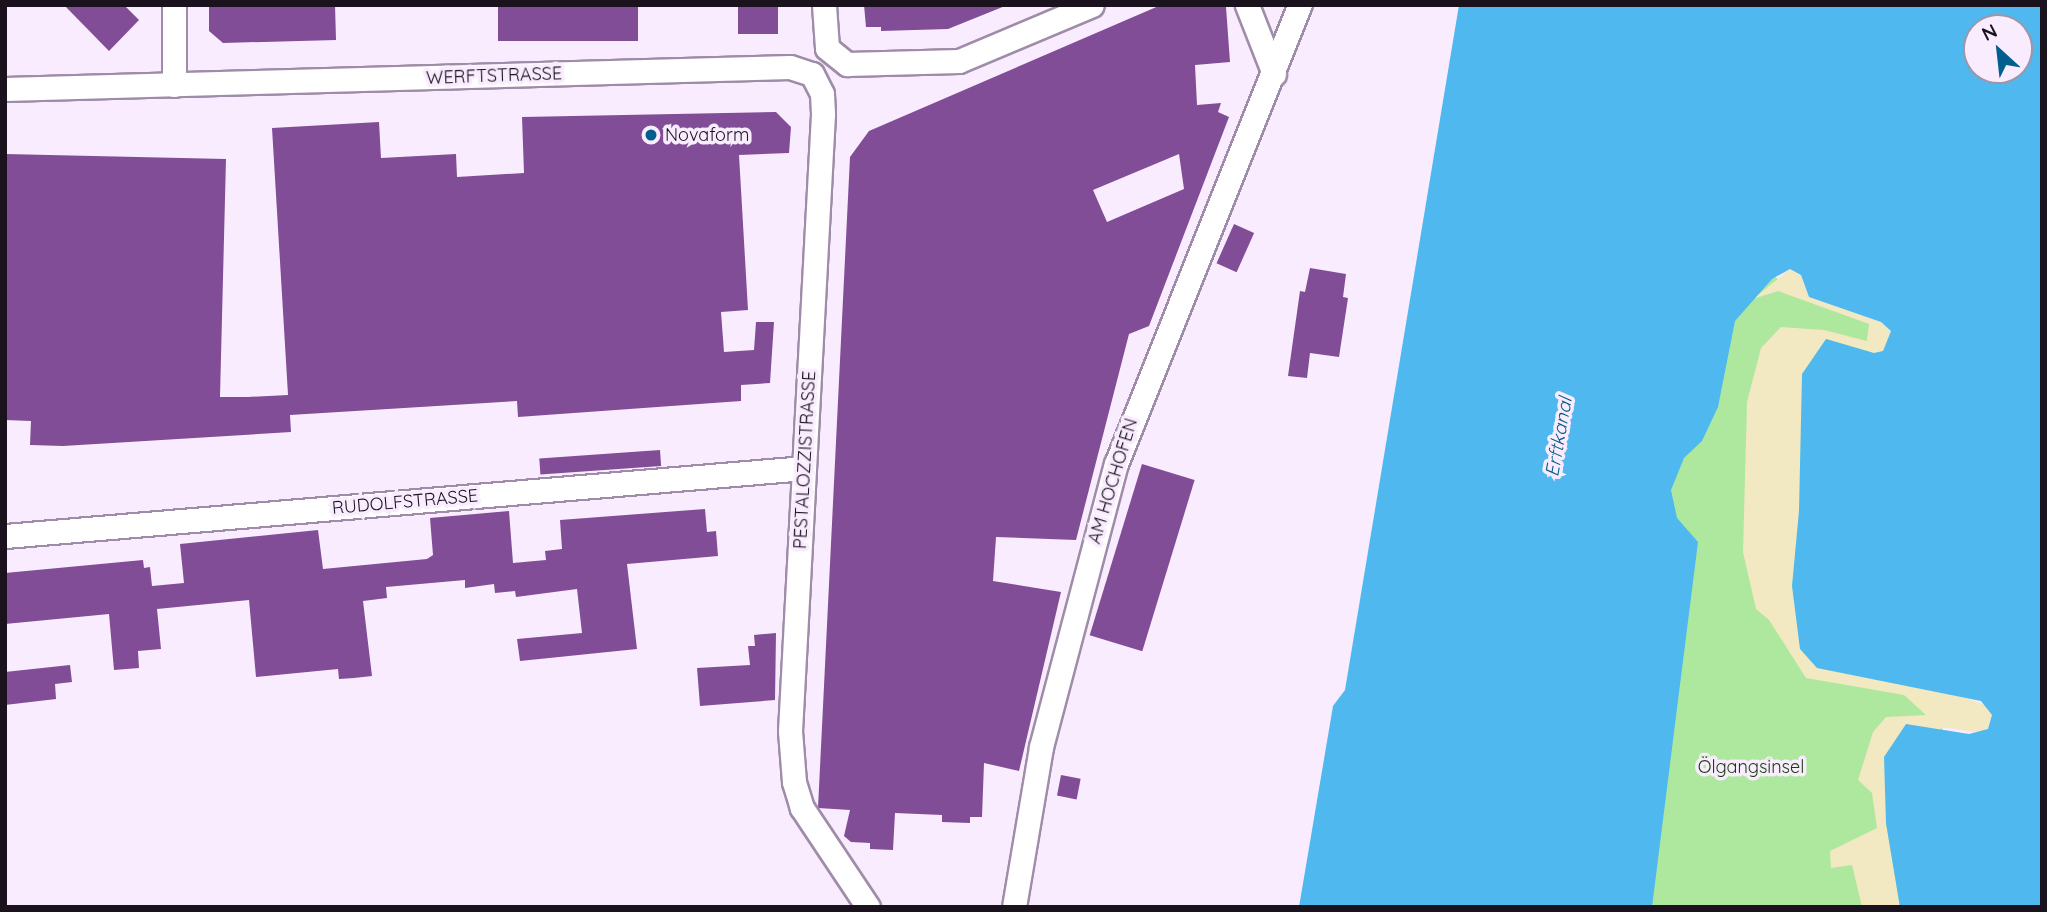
<!DOCTYPE html>
<html>
<head>
<meta charset="utf-8">
<style>
  body { margin:0 }
  #map { position:relative; width:2047px; height:912px; overflow:hidden; background:#f9ecfe; font-family:Quicksand,sans-serif }
  div>[style] { position:absolute }
  [style*='--x'] { left:calc(var(--x)*1px); top:calc(var(--y)*1px); width:calc(var(--w)*1px); rotate:calc(var(--a)*1deg) }
  .green>* { inset:0; background:#ade89e }
  .sand>* { inset:0; background:#f2e8c2 }
  .water>* { inset:0; background:#4eb8ef }
  .building>* { inset:0; background:#814d96; transform-origin:0 0 }
  .roads { filter:drop-shadow(2px 0 #9f8ca8) drop-shadow(-2px 0 #9f8ca8) drop-shadow(0 2px #9f8ca8) drop-shadow(0 -2px #9f8ca8) }
  .minor>* { height:23px; margin:-11.5px; padding:0 11.5px; transform-origin:11.5px; border-radius:11.5px; background:#fff }
  .dots>* { width:19px; height:19px; translate:-50% -50%; box-sizing:border-box; border:4px solid #f9ecfe; border-radius:50% }
  span { translate:-50% -50%; white-space:nowrap; text-align:center; line-height:1.15; -webkit-text-stroke:7px #f9ecfe; paint-order:stroke }
  .street-label { font-size:18px; color:#1a131d }
  .poi-label { font-size:18px; color:#1a131d }
  .left { translate:0 -50%; text-align:left }
  .park-label { font-size:18px; color:#143d07 }
  .water-label { font-size:19px; color:#045c80; font-style:italic }
  .frame { position:absolute; inset:0; border:7px solid #1a131d; pointer-events:none }
  .north { position:absolute; left:1963px; top:14px; width:70px; height:70px; box-sizing:border-box; background:#f9ecfe; border:2px solid #a095a4; border-radius:50%; rotate:333deg; font-size:19px; font-weight:700; line-height:28px; text-align:center; color:#1a131d }
  .north::after { content:''; display:block; margin:auto; width:24px; height:32px; background:#005f8f; clip-path:polygon(50% 0,100% 100%,50% 72%,0 100%) }
</style>
</head>
<body>
<div id="map">
  <div class="green">
    <i style="clip-path:polygon(1751px 261px,1817px 305px,1870px 323px,1867px 341px,1945px 701px,1924px 907px,1584px 907px,1644px 542px)"></i>
  </div>
  <div class="sand">
    <i style="clip-path:polygon(1790px 269px,1801px 275px,1809px 297px,1881px 322px,1891px 331px,1883px 352px,1874px 353px,1826px 339px,1792px 586px,1960px 696px,1989px 706px,1992px 715px,1988px 729px,1980px 733px,1942px 727px,1886px 823px,1900px 907px,1862px 907px,1852px 865px,1831px 868px,1830px 851px,1877px 828px,1872px 793px,1858px 780px,1873px 732px,1886px 717px,1926px 715px,1904px 695px,1806px 678px,1769px 620px,1756px 609px,1743px 552px,1747px 402px,1761px 348px,1781px 327px,1824px 330px,1867px 341px,1869px 324px,1778px 291px,1753px 299px)"></i>
  </div>
  <div class="water">
    <i style="clip-path:polygon(evenodd,1459px 5px,2042px 5px,2042px 907px,1900px 907px,1886px 823px,1884px 757px,1906px 724px,1969px 734px,1988px 729px,1992px 715px,1981px 701px,1817px 668px,1800px 649px,1792px 586px,1799px 511px,1802px 374px,1826px 339px,1874px 353px,1883px 351px,1891px 331px,1881px 322px,1809px 297px,1801px 275px,1790px 269px,1772px 279px,1735px 321px,1718px 407px,1702px 441px,1684px 458px,1671px 490px,1677px 518px,1698px 542px,1652px 907px,1299px 907px,1333px 706px,1345px 690px,1459px 5px,1977px 28px,2019px 28px,2019px 70px,1977px 70px,1977px 28px)"></i>
  </div>
  <div class="building">
    <i style="clip-path:polygon(64px 5px,124px 5px,139px 20px,109px 51px)"></i>
    <i style="clip-path:polygon(209px 5px,335px 5px,336px 40px,223px 43px,209px 31px)"></i>
    <i style="left:498px;top:5px;width:140px;height:36px"></i>
    <i style="left:738px;top:5px;width:40px;height:29px"></i>
    <i style="clip-path:polygon(864px 5px,1005px 5px,1005px 6px,948px 29px,881px 31px,881px 27px,866px 27px)"></i>
    <i style="clip-path:polygon(evenodd,1161px 5px,1226px 7px,1230px 62px,1195px 65px,1197px 105px,1221px 103px,1218px 112px,1229px 117px,1149px 326px,1129px 334px,1076px 540px,996px 537px,993px 581px,1061px 592px,1019px 771px,984px 763px,982px 817px,970px 817px,970px 823px,942px 822px,942px 815px,895px 813px,893px 850px,870px 849px,870px 843px,851px 842px,844px 836px,850px 810px,818px 808px,850px 157px,869px 131px,1161px 5px,1179px 154px,1184px 189px,1107px 222px,1093px 190px,1179px 154px)"></i>
    <i style="clip-path:polygon(776px 112px,791px 127px,789px 153px,739px 155px,748px 310px,721px 312px,724px 352px,754px 350px,756px 322px,774px 322px,770px 383px,741px 385px,741px 401px,518px 417px,517px 401px,290px 415px,291px 432px,63px 446px,30px 445px,31px 421px,5px 420px,5px 154px,226px 159px,220px 397px,248px 397px,288px 395px,272px 128px,379px 122px,381px 158px,456px 154px,457px 177px,524px 173px,522px 117px)"></i>
    <i style="left:1234px;top:224px;width:22px;height:43px;rotate:24deg"></i>
    <i style="clip-path:polygon(1310px 268px,1346px 274px,1343px 297px,1348px 298px,1339px 357px,1310px 353px,1307px 378px,1288px 376px,1300px 291px,1305px 292px)"></i>
    <i style="left:660px;top:450px;width:16px;height:121px;rotate:86deg"></i>
    <i style="left:1142px;top:464px;width:55px;height:179px;rotate:17deg"></i>
    <i style="clip-path:polygon(705px 509px,707px 532px,716px 531px,718px 556px,627px 564px,637px 649px,520px 661px,517px 639px,582px 633px,577px 589px,516px 597px,515px 591px,495px 593px,494px 584px,465px 588px,465px 580px,386px 587px,387px 598px,363px 601px,372px 676px,354px 678px,339px 679px,338px 669px,256px 677px,249px 600px,157px 609px,161px 649px,138px 651px,139px 668px,114px 670px,109px 614px,5px 624px,5px 573px,143px 560px,144px 568px,150px 567px,152px 586px,184px 583px,180px 544px,318px 530px,323px 569px,427px 559px,433px 555px,430px 518px,509px 511px,513px 563px,546px 560px,545px 551px,562px 549px,560px 520px)"></i>
    <i style="clip-path:polygon(776px 633px,775px 700px,700px 706px,697px 668px,750px 665px,748px 646px,755px 646px,754px 635px)"></i>
    <i style="clip-path:polygon(70px 665px,72px 682px,55px 684px,56px 699px,5px 705px,5px 672px)"></i>
    <i style="left:1061px;top:775px;width:20px;height:21px;rotate:11deg"></i>
  </div>
  <div class="roads">
    <div class="minor">
      <i style="--x:174;--y:5;--w:80;--a:90"></i>
      <i style="--x:824;--y:5;--w:43;--a:86"></i>
      <i style="--x:827;--y:48;--w:26;--a:39"></i>
      <i style="--x:847;--y:64;--w:112;--a:-1.5"></i>
      <i style="--x:959;--y:61;--w:144;--a:-22.8"></i>
      <i style="--x:1247;--y:5;--w:74;--a:68.6"></i>
      <i style="--x:812;--y:74;--w:22;--a:63"></i>
      <i style="--x:822;--y:94;--w:20;--a:87"></i>
      <i style="--x:823;--y:114;--w:618;--a:93.06"></i>
      <i style="--x:790;--y:731;--w:51;--a:85.5"></i>
      <i style="--x:794;--y:782;--w:27;--a:73"></i>
      <i style="--x:802;--y:808;--w:119;--a:56.3"></i>
      <i style="--x:5;--y:89;--w:785;--a:-1.61"></i>
      <i style="--x:790;--y:67;--w:23;--a:18"></i>
      <i style="--x:5;--y:536;--w:802;--a:-4.86"></i>
      <i style="--x:1014;--y:907;--w:162;--a:-80.4"></i>
      <i style="--x:1041;--y:747;--w:293;--a:-75.2"></i>
      <i style="--x:1116;--y:464;--w:495;--a:-68.2"></i>
    </div>
  </div>
  <div class="dots">
    <i style="left:651px;top:135px;background:#005f8f"></i>
  </div>
  <div class="street-label">
    <span style="left:494px;top:76px;rotate:-2deg">WERFTSTRASSE</span>
    <span style="left:805px;top:460px;rotate:-87deg">PESTALOZZISTRASSE</span>
    <span style="left:1113px;top:481px;rotate:-73deg">AM HOCHOFEN</span>
    <span style="left:405px;top:502px;rotate:-5deg">RUDOLFSTRASSE</span>
  </div>
  <div class="poi-label">
    <span class="left" style="left:665px;top:135px">Novaform</span>
  </div>
  <div class="park-label">
    <span style="left:1751px;top:767px">Ölgangsinsel</span>
  </div>
  <div class="water-label">
    <span style="left:1559px;top:437px;rotate:-80deg">Erftkanal</span>
  </div>
  <div class="frame"></div>
  <div class="north">N</div>
</div>
</body>
</html>
